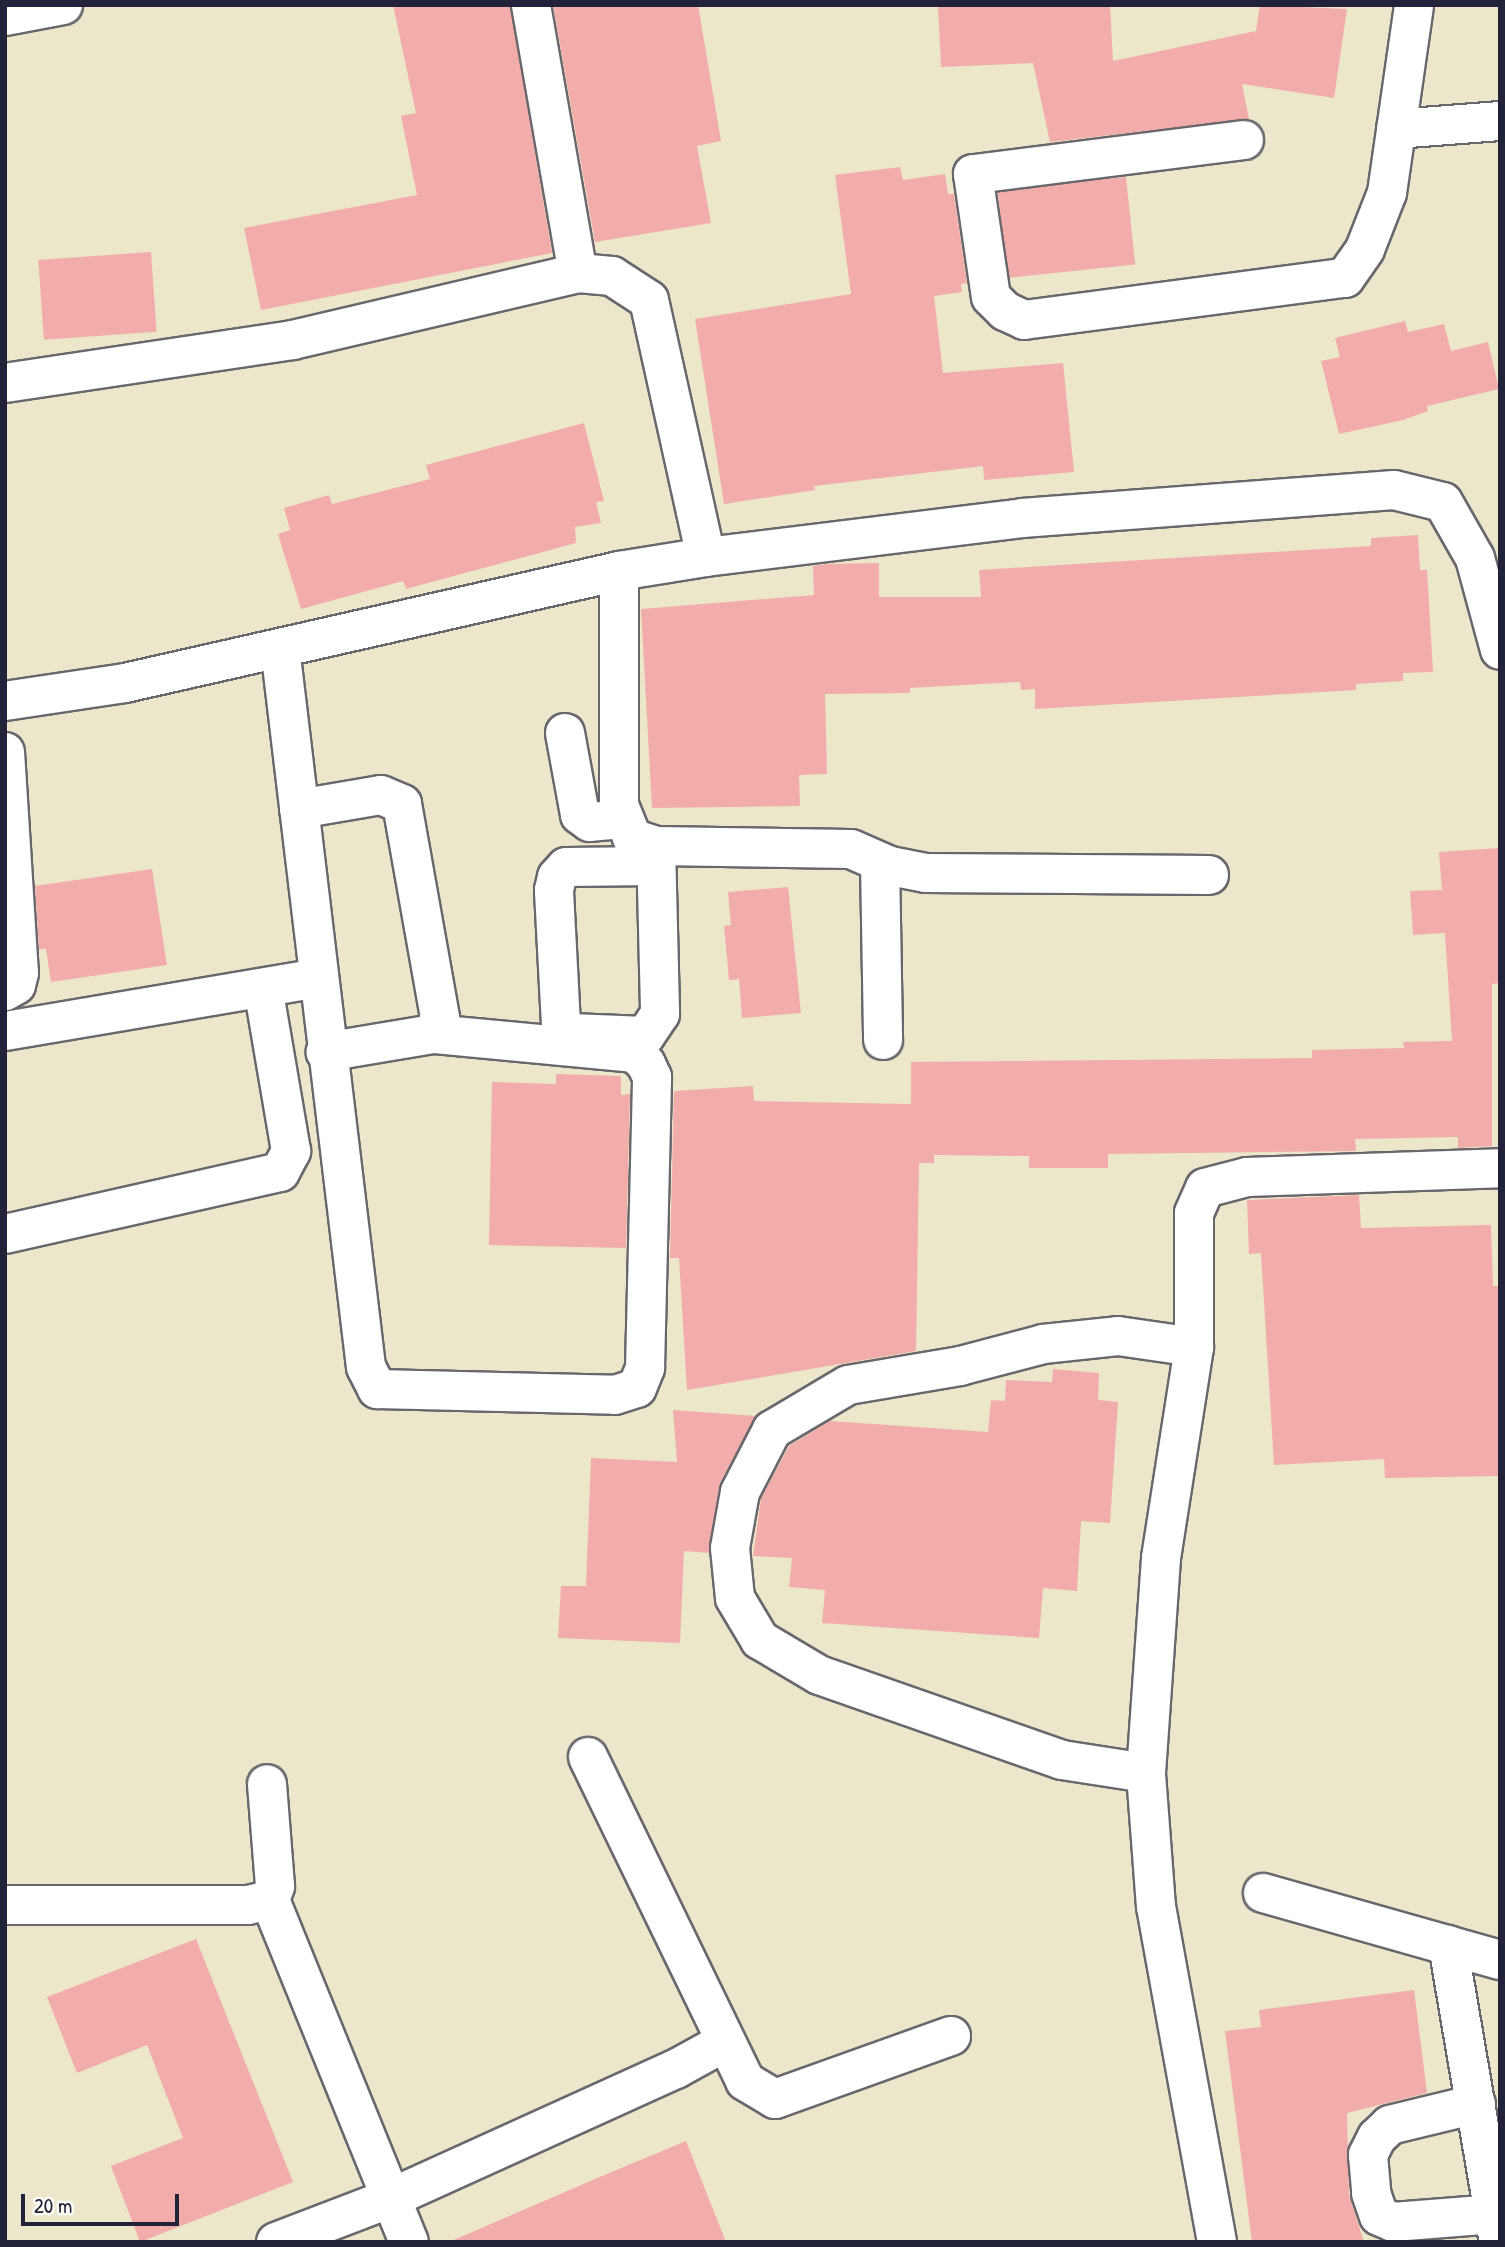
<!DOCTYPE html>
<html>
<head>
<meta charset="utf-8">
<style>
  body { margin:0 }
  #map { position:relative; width:1505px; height:2247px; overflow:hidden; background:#ece7ca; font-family:"Patrick Hand",sans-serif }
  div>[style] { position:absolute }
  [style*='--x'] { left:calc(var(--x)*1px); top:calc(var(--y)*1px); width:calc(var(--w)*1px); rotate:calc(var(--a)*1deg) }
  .building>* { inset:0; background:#f2aca9; transform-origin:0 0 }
  .roads { filter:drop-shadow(2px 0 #69676d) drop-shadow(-2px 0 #69676d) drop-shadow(0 2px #69676d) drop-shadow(0 -2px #69676d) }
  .street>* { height:38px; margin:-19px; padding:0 19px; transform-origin:19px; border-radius:19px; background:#fff }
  span { translate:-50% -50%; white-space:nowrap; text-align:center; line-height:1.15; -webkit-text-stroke:5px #fdfcf7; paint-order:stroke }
  .frame { position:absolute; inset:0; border:7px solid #22223b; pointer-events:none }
  .scale { position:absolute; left:21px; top:2194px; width:158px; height:32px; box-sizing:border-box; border:4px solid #22223b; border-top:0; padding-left:9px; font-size:21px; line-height:24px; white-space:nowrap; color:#22223b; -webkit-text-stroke:5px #fdfcf7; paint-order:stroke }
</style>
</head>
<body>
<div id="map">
  <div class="building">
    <i style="clip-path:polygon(393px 5px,510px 5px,552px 253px,261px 310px,244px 228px,417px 195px,401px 116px,416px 113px)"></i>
    <i style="clip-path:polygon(553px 5px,698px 5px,721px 141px,697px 146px,711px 223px,595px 242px)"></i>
    <i style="clip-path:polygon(938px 5px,1110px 5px,1113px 61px,1256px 31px,1260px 5px,1347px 9px,1334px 98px,1242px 84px,1249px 119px,1050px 142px,1033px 63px,941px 67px)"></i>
    <i style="clip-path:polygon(900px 167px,903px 180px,945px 174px,948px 194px,954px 194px,967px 283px,961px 284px,962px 292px,934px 296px,943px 373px,1063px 363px,1074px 472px,984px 480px,983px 466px,814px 486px,815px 490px,724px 504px,695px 319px,851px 294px,835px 175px)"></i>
    <i style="left:1126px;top:177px;width:88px;height:129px;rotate:84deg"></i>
    <i style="left:151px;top:252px;width:80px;height:113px;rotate:86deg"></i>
    <i style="clip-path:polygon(1405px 321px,1408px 332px,1444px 324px,1451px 351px,1488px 342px,1499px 389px,1427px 406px,1428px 411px,1403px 420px,1339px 434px,1321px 361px,1340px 357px,1335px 338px)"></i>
    <i style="clip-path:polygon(584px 423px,604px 501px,596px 502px,601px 523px,575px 527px,576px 543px,406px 589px,403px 581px,301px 609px,278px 534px,290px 530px,284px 508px,329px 495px,332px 504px,430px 479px,426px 465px)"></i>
    <i style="clip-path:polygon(1418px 535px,1420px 570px,1427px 570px,1433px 672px,1403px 673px,1403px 681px,1356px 684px,1356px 690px,1035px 709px,1035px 689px,1021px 690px,1020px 682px,910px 688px,910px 693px,825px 694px,827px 774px,799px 775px,800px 806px,652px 808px,641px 609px,814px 595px,813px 566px,827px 564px,879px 563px,879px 597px,981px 597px,979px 570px,1371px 546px,1371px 538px)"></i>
    <i style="clip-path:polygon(1500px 848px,1500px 983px,1492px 984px,1492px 1146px,1458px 1148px,1458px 1137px,1355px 1139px,1356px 1151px,1108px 1154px,1108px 1168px,1029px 1168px,1029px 1156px,934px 1155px,934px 1163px,919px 1163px,916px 1351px,687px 1390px,679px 1258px,670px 1258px,674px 1091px,753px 1086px,754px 1101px,911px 1104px,911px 1062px,1312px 1058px,1312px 1050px,1404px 1048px,1403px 1042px,1452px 1041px,1445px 933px,1413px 935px,1410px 891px,1442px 890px,1439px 852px)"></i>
    <i style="clip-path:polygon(152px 869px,167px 965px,51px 982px,46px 949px,39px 949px,35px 886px)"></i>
    <i style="clip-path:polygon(788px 887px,801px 1013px,742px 1018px,739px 979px,729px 980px,724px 926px,731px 925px,728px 892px)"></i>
    <i style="clip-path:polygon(556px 1074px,621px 1076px,621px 1095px,630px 1094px,626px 1248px,489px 1245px,492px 1082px,556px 1084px)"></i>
    <i style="clip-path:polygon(1359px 1195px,1361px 1228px,1491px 1225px,1493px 1286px,1500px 1286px,1500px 1476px,1385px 1478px,1384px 1459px,1274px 1465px,1261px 1253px,1249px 1254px,1247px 1200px)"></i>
    <i style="clip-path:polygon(1053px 1369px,1099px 1373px,1098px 1400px,1118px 1402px,1110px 1523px,1081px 1521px,1077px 1591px,1043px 1588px,1039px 1638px,822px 1623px,825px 1590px,789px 1587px,792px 1558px,753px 1556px,761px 1499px,789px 1446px,830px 1421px,988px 1432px,991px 1400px,1005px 1401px,1006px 1380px,1052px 1382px)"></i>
    <i style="clip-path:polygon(673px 1410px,756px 1416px,720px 1482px,709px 1553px,684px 1551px,680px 1643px,558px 1638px,561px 1586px,586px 1586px,591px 1458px,677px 1462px)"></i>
    <i style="clip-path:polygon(196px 1939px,293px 2182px,140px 2242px,111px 2166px,183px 2138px,147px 2045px,77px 2073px,47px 1997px)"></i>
    <i style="clip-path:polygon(1414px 1990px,1427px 2093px,1347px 2113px,1349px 2195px,1364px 2242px,1252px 2242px,1225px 2031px,1261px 2027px,1259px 2010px)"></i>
    <i style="clip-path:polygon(686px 2141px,726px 2242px,449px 2242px,595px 2179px)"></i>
  </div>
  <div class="roads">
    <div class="street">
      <i style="--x:531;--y:5;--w:272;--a:80.1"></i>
      <i style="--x:578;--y:273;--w:34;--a:5"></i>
      <i style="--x:612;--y:276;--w:44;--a:33"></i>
      <i style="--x:649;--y:300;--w:263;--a:77.5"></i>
      <i style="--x:5;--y:16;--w:59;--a:-10.7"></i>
      <i style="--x:1396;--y:129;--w:104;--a:-4.4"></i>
      <i style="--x:1244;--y:140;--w:273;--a:172.8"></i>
      <i style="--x:973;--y:174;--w:124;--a:81.7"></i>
      <i style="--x:991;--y:297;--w:20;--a:45"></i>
      <i style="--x:1005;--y:311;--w:21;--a:25"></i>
      <i style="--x:1024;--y:320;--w:324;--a:-7.5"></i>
      <i style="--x:1345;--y:278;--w:35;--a:-55"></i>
      <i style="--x:1365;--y:249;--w:60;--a:-68.6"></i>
      <i style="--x:1387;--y:193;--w:190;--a:-81.8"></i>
      <i style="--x:5;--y:383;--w:291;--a:-8.5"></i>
      <i style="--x:293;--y:340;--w:293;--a:-13.2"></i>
      <i style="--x:619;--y:571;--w:234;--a:90"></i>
      <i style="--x:619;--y:805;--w:35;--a:68"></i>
      <i style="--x:632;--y:838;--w:25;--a:18"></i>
      <i style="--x:656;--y:846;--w:195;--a:0.9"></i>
      <i style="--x:851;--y:849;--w:43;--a:23.6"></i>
      <i style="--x:890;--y:866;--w:36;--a:11"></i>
      <i style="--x:925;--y:873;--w:284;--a:0.4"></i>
      <i style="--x:280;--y:648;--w:724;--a:83.18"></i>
      <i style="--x:366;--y:1367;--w:25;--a:63"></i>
      <i style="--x:377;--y:1389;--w:238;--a:1.4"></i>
      <i style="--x:615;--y:1395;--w:23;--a:-18"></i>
      <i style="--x:637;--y:1388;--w:22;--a:-68"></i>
      <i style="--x:645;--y:1368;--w:291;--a:-88.6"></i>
      <i style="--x:652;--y:1077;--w:14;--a:-115"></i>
      <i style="--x:646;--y:1064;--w:16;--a:-135"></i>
      <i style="--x:635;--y:1053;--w:203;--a:-174.6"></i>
      <i style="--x:5;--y:701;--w:121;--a:-8.5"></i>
      <i style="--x:125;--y:683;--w:507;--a:-12.77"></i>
      <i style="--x:619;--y:571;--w:88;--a:-9.1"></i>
      <i style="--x:706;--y:557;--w:318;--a:-7"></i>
      <i style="--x:1022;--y:518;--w:373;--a:-4.3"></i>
      <i style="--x:1394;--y:490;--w:50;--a:13.8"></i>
      <i style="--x:1443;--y:502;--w:64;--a:60.3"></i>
      <i style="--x:1475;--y:558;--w:95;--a:74.8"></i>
      <i style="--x:565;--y:733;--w:83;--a:79.6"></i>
      <i style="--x:580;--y:815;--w:12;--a:35"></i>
      <i style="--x:590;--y:822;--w:34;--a:-5"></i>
      <i style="--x:5;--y:752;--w:221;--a:86.4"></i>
      <i style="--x:19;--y:973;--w:12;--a:104"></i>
      <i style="--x:16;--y:985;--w:13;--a:151"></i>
      <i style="--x:299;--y:809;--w:83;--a:-9.7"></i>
      <i style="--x:381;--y:795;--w:23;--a:23"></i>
      <i style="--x:402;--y:804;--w:217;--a:79.9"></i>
      <i style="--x:440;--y:1018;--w:17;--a:114"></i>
      <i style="--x:433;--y:1034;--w:109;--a:170.5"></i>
      <i style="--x:656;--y:846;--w:168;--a:88.6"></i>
      <i style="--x:660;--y:1014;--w:27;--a:124"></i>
      <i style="--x:645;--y:1036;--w:74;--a:-177.7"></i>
      <i style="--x:571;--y:1033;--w:13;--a:-141"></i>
      <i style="--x:561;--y:1025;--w:135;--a:-93"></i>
      <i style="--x:554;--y:890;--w:13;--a:-77"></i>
      <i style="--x:557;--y:877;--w:13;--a:-48"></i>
      <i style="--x:566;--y:867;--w:90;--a:-0.6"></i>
      <i style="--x:880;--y:863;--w:177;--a:89"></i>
      <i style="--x:5;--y:1031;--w:317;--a:-9.6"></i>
      <i style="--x:5;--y:1234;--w:282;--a:-12.7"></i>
      <i style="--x:280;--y:1172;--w:24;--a:-62"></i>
      <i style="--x:291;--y:1151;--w:165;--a:-99.7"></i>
      <i style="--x:588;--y:1757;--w:360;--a:64.1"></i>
      <i style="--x:745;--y:2081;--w:35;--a:31"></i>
      <i style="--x:775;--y:2099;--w:187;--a:-19.7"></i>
      <i style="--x:1146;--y:1773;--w:85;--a:-171.2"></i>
      <i style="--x:1062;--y:1760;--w:257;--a:-160.7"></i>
      <i style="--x:819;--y:1675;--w:69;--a:-149.3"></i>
      <i style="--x:760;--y:1640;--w:49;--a:-120.8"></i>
      <i style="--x:735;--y:1598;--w:50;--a:-95.7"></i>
      <i style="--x:730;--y:1548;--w:57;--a:-79.9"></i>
      <i style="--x:740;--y:1492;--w:70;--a:-62.7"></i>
      <i style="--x:772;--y:1430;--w:88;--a:-30.6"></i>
      <i style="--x:848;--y:1385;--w:114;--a:-9.6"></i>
      <i style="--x:960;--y:1366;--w:86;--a:-14.8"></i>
      <i style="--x:1043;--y:1344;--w:75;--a:-6.1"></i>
      <i style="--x:1118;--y:1336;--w:77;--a:8.2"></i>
      <i style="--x:1263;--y:1893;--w:246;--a:15.8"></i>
      <i style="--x:270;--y:1900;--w:369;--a:67.9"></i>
      <i style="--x:5;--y:1905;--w:243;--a:0"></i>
      <i style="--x:248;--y:1905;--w:23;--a:-13"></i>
      <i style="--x:270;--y:1900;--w:15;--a:-70"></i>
      <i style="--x:275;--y:1886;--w:102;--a:-94.5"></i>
      <i style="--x:1448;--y:1945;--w:301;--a:80.3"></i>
      <i style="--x:1476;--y:2104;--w:89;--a:166.3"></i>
      <i style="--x:1390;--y:2125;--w:18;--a:137"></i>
      <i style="--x:1377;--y:2137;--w:20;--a:117"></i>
      <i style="--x:1368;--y:2155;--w:38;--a:85"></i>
      <i style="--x:1371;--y:2193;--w:24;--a:71"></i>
      <i style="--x:1379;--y:2216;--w:15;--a:23"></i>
      <i style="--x:1393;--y:2222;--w:102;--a:-4.5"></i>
      <i style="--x:276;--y:2242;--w:123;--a:-20.9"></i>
      <i style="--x:391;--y:2198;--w:313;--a:-24.4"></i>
      <i style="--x:676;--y:2069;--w:54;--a:-29"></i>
      <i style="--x:1217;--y:2242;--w:341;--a:-100.3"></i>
      <i style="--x:1156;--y:1907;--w:134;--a:-94.3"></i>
      <i style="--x:1146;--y:1773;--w:216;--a:-86"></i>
      <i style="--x:1161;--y:1558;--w:214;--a:-81.1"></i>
      <i style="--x:1194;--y:1347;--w:134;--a:-90"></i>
      <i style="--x:1194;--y:1213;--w:27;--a:-66"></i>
      <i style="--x:1205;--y:1188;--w:43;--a:-14.7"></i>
      <i style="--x:1247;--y:1177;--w:253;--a:-2"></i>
    </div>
  </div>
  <div class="frame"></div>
  <div class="scale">20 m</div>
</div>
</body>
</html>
